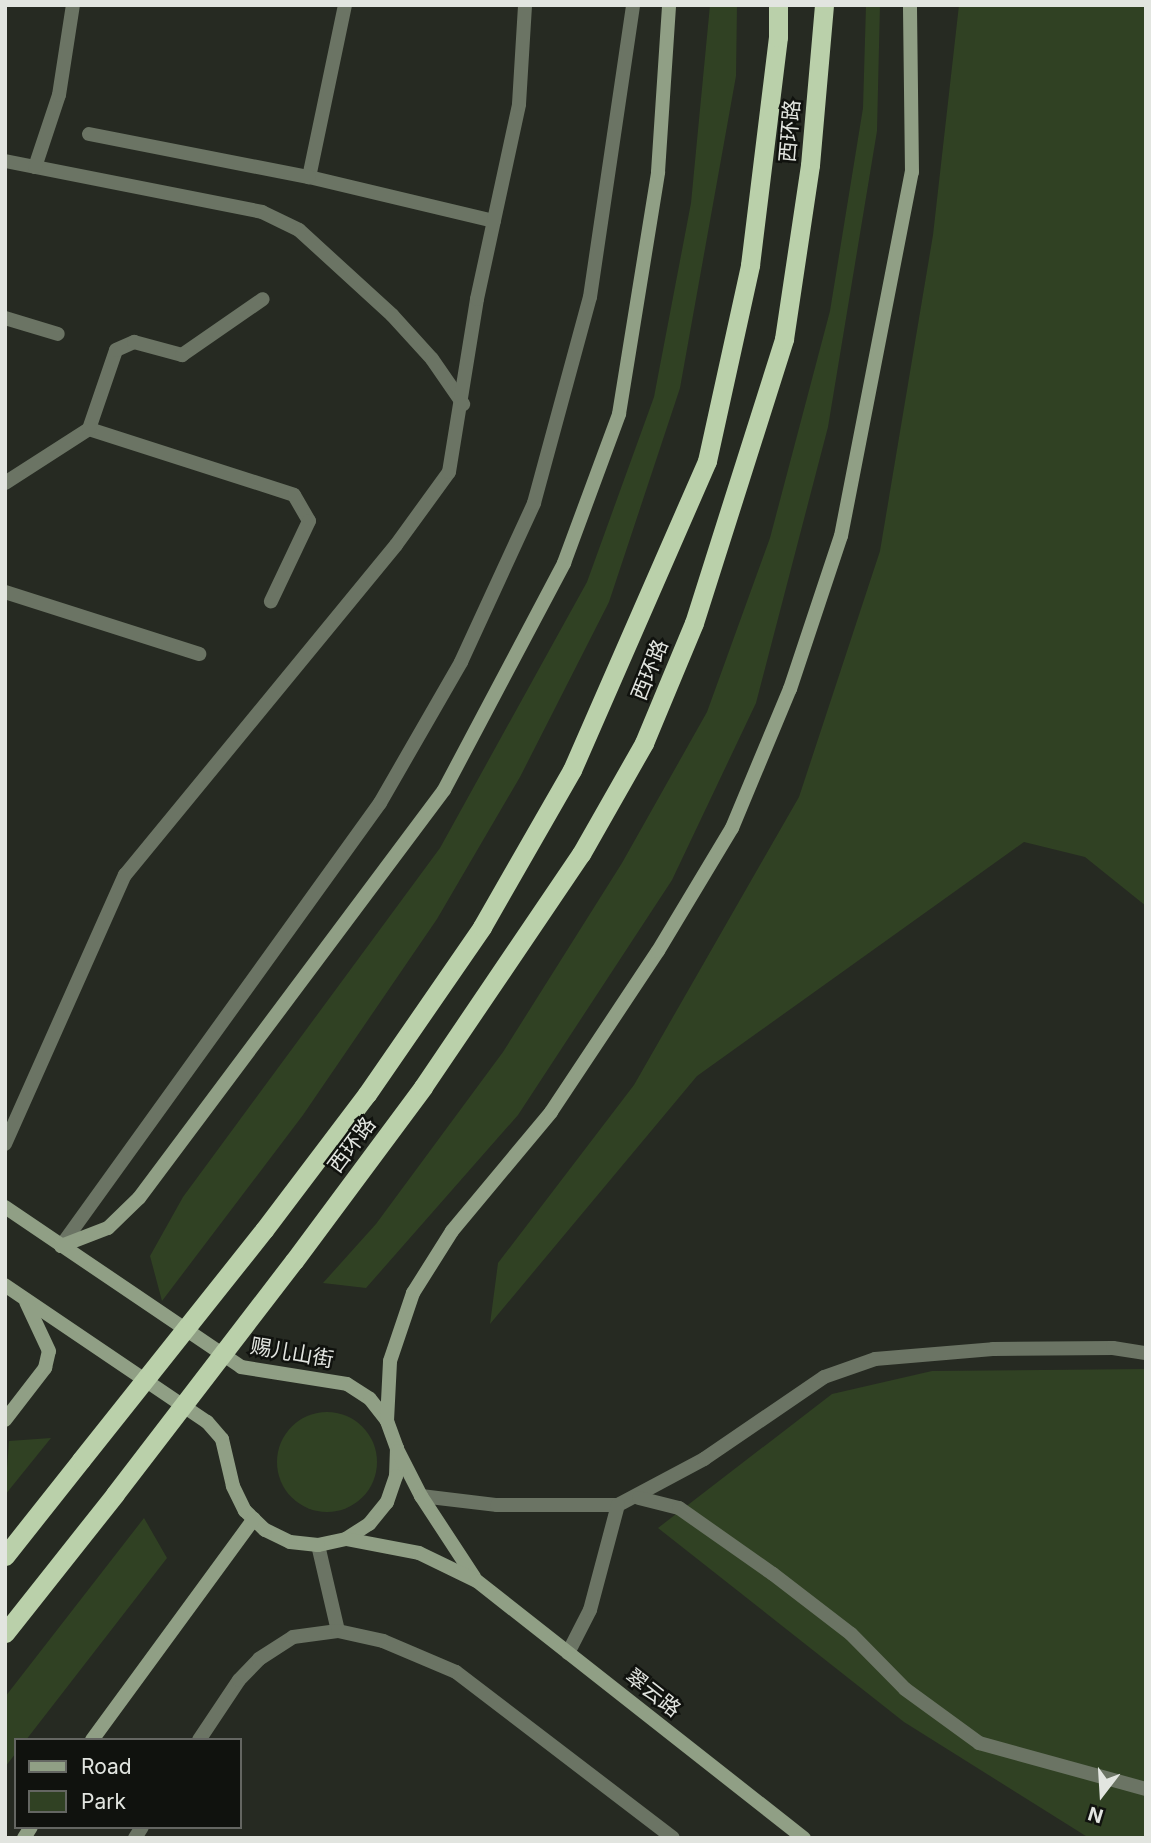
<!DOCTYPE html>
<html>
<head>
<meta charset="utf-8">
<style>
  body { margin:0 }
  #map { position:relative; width:1151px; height:1843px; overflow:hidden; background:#262a22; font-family:Inter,"Noto Sans SC",sans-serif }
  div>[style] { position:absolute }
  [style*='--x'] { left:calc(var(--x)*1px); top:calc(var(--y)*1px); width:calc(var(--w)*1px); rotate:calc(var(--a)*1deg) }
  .green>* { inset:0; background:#304123 }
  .round { border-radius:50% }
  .service>* { height:14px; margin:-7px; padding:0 7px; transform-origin:7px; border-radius:7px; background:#6b7464 }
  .minor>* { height:14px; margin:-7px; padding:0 7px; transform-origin:7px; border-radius:7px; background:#6b7464 }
  .tertiary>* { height:14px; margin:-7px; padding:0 7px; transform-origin:7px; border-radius:7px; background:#6b7464 }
  .secondary>* { height:14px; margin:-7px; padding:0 7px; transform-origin:7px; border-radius:7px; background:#909f85 }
  .trunk>* { height:19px; margin:-9.5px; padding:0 9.5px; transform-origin:9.5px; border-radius:9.5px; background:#bad0aa }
  .trunk-bridge>* { height:19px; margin:-9.5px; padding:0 9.5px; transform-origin:9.5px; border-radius:9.5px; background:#bad0aa }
  span { translate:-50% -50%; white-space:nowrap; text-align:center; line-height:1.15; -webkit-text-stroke:5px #10120e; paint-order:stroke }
  .street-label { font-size:21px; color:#e2e5e0 }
  .frame { position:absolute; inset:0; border:7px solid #e2e5e0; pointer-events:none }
  .legend { position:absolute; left:14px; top:1738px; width:228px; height:91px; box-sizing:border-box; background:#10120e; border:2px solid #646662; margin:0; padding:9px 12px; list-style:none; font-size:21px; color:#e2e5e0 }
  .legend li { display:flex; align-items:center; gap:14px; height:35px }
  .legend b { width:35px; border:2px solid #646662 }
  .north { position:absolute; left:1067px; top:1759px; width:70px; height:70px; -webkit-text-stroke:5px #10120e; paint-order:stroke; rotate:197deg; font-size:19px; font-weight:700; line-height:28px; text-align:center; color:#e2e5e0 }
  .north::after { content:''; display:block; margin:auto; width:24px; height:32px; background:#e2e5e0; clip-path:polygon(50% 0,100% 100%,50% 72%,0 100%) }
</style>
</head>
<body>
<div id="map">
  <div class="green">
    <i style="clip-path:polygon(710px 5px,737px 5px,736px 76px,680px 388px,609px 602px,520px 777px,437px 919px,303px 1115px,162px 1301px,150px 1256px,183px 1197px,440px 848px,587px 582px,654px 397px,691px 203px)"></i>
    <i style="clip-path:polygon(866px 5px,880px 5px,877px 131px,828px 427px,756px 703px,672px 880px,518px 1115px,366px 1288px,323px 1283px,376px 1224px,503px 1052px,622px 863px,707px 712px,770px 538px,830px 311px,863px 108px)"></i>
    <i style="clip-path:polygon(959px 5px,1146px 5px,1146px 906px,1085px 857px,1024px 842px,697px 1076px,490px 1324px,498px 1263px,634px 1085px,799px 797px,880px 551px,933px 235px)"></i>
    <i style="clip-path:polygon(1146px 1369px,1146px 1838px,1089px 1838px,904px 1722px,658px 1528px,832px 1394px,932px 1371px)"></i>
    <i class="round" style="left:277px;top:1412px;width:100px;height:100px"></i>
    <i style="clip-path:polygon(51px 1438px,5px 1495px,9px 1441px)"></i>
    <i style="clip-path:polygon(144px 1518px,167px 1558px,26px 1740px,16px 1740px,16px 1753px,5px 1767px,5px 1697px)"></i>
  </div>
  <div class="service">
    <i style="--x:5;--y:318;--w:55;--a:16.8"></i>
    <i style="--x:421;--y:1496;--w:77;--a:6.8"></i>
    <i style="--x:497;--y:1505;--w:121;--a:0"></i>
    <i style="--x:618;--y:1505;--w:98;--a:-28.1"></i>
    <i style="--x:704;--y:1459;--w:145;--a:-34.3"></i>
    <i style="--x:824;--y:1377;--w:54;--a:-19.4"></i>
    <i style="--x:875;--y:1359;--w:118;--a:-4.8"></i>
    <i style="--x:993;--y:1349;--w:120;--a:-0.5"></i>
    <i style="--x:1113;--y:1348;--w:33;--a:9"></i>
    <i style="--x:639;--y:1498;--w:41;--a:14"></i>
    <i style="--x:679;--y:1508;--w:115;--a:35.1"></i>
    <i style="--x:773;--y:1574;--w:98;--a:37.6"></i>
    <i style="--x:851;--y:1634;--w:77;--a:45.5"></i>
    <i style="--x:905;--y:1689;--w:92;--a:36.1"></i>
    <i style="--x:979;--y:1743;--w:173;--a:15.4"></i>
    <i style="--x:568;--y:1653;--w:48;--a:-62.9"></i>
    <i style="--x:590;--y:1610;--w:109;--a:-75.1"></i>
  </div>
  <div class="minor">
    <i style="--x:345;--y:5;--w:176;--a:101.8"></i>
    <i style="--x:309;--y:177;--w:190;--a:13.4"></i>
    <i style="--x:89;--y:134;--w:224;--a:11.1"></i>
    <i style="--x:5;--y:161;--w:262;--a:11.2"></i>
    <i style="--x:262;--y:212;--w:41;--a:25.9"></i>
    <i style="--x:299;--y:230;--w:126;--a:42.4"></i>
    <i style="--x:392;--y:315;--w:59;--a:47.7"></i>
    <i style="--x:432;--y:359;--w:55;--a:55.4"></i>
    <i style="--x:35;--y:167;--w:76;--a:-71.6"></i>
    <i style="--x:59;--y:95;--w:91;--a:-81.2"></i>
    <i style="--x:89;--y:429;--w:215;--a:17.8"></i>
    <i style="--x:294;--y:495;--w:30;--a:60"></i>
    <i style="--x:309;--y:521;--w:89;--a:115.4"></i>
    <i style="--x:5;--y:483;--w:100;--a:-32.7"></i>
    <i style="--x:89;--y:429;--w:83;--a:-71.1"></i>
    <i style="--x:116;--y:350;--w:20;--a:-24"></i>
    <i style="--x:134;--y:342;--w:50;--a:15.2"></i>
    <i style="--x:182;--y:355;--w:98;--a:-34.7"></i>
    <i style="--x:5;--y:592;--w:204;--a:17.7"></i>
    <i style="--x:5;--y:1144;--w:295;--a:-66"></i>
    <i style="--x:125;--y:875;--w:427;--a:-50.6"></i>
    <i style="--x:396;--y:545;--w:90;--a:-54"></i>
    <i style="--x:449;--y:472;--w:175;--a:-80.8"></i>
    <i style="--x:477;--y:299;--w:199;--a:-77.8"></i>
    <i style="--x:519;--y:104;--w:99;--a:-86.5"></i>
  </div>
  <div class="tertiary">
    <i style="--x:61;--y:1246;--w:546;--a:-54.24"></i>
    <i style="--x:380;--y:803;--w:163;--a:-60.1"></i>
    <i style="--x:461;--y:662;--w:175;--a:-65.3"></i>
    <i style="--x:534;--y:503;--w:213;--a:-74.8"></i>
    <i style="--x:590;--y:297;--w:295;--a:-81.6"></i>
    <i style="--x:318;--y:1545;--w:88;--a:76.9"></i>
    <i style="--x:199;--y:1740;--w:72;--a:-56.3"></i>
    <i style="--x:239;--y:1680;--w:29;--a:-46"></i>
    <i style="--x:259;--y:1659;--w:40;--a:-32.9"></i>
    <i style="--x:293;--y:1637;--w:45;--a:-7.6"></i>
    <i style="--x:338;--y:1631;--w:46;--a:12.5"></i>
    <i style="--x:383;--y:1641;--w:79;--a:23"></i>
    <i style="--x:456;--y:1672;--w:273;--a:37.4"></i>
    <i style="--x:135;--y:1838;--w:13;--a:-58"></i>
  </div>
  <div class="secondary">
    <i style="--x:5;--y:1207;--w:285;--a:34.1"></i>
    <i style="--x:241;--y:1367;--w:107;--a:9.1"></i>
    <i style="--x:347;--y:1384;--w:27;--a:33"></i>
    <i style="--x:370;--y:1399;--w:28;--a:52"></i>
    <i style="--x:387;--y:1421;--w:29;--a:70"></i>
    <i style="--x:397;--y:1448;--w:28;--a:92"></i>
    <i style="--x:396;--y:1476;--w:28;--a:109"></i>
    <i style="--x:387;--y:1502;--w:28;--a:129"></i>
    <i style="--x:369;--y:1524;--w:27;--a:147"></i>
    <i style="--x:346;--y:1539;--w:29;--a:168"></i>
    <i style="--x:318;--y:1545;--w:28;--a:-174"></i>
    <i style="--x:290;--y:1542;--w:28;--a:-154"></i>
    <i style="--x:265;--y:1530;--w:28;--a:-136"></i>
    <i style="--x:245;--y:1511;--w:28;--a:-116"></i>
    <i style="--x:233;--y:1486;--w:48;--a:-103.2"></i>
    <i style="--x:222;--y:1439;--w:23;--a:-131"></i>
    <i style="--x:207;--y:1422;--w:244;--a:-145.9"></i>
    <i style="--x:61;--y:1246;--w:50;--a:-21"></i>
    <i style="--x:108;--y:1228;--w:43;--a:-44.1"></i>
    <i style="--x:139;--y:1198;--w:509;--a:-53.22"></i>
    <i style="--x:444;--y:790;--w:257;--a:-62.1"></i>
    <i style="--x:564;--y:563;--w:159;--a:-69.7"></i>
    <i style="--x:619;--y:414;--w:245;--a:-80.8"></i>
    <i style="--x:658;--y:172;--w:167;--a:-86.2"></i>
    <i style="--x:5;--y:1420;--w:66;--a:-52.4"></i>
    <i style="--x:45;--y:1368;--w:17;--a:-77"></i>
    <i style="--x:49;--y:1351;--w:54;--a:-115.1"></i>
    <i style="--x:387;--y:1421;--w:60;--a:-87.1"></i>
    <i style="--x:390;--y:1361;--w:72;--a:-71.3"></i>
    <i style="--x:413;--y:1293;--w:73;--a:-57.8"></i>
    <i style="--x:452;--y:1231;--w:155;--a:-50.2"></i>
    <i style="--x:551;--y:1112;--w:193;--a:-56.4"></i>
    <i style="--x:658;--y:951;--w:144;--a:-59"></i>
    <i style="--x:732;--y:828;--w:151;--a:-67.4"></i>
    <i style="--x:790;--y:689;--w:161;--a:-71.6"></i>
    <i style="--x:841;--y:536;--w:371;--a:-79"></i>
    <i style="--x:912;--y:172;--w:167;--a:-90.7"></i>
    <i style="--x:398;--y:1451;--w:51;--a:62.9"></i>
    <i style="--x:421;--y:1496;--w:97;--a:56.8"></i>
    <i style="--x:346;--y:1539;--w:74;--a:10.9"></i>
    <i style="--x:419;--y:1553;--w:64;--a:25.8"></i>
    <i style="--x:477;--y:1581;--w:416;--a:38.2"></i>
    <i style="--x:92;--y:1740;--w:274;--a:-53.8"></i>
    <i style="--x:24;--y:1838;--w:13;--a:-58"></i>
  </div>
  <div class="trunk">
    <i style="--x:264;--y:1230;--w:171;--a:-52.9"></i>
    <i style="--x:367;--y:1094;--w:203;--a:-55.4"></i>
    <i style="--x:482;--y:927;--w:181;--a:-60.2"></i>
    <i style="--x:572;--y:770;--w:337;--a:-66.4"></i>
    <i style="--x:707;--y:461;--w:201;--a:-77.6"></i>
    <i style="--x:750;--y:265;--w:230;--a:-83"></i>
    <i style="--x:778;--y:37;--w:32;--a:-90"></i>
    <i style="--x:294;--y:1261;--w:217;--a:-53.4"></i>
    <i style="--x:423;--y:1087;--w:282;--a:-55.9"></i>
    <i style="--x:581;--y:854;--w:128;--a:-60.4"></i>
    <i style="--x:644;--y:743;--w:130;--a:-67.4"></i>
    <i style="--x:694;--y:623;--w:298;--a:-72.4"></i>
    <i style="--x:784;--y:339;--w:176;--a:-81.5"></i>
    <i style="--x:810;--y:165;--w:161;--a:-85"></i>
    <i style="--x:5;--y:1556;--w:122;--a:-51.6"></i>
    <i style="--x:5;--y:1633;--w:177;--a:-51.6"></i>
  </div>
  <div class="trunk-bridge">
    <i style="--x:81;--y:1460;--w:294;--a:-51.5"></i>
    <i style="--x:115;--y:1494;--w:294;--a:-52.5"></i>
  </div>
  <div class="street-label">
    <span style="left:790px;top:131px;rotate:-85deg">西环路</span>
    <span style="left:650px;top:670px;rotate:-68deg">西环路</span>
    <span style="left:352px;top:1145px;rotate:-53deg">西环路</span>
    <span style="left:292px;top:1353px;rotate:10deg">赐儿山街</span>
    <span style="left:653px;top:1693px;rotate:38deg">翠云路</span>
  </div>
  <div class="frame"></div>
  <ul class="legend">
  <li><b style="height:9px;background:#909f85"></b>Road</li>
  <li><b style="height:19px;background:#304123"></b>Park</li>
  </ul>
  <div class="north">N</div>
</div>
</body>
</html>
